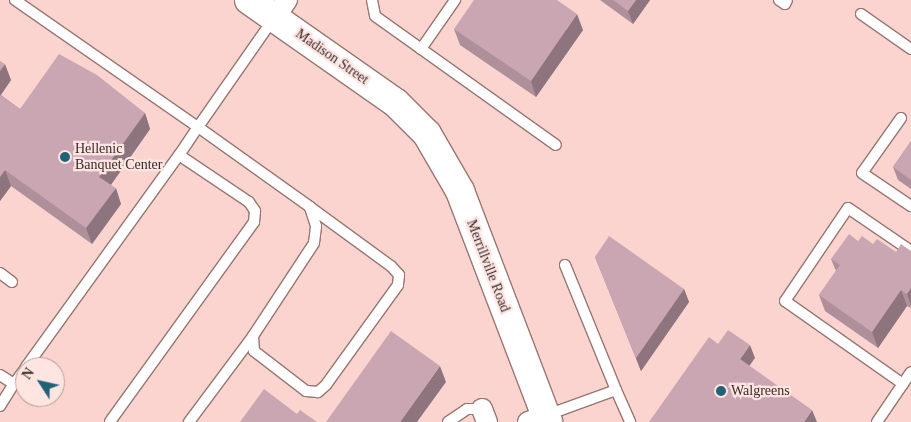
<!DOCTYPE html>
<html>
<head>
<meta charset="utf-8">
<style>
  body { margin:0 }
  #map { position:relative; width:911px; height:422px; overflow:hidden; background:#fbd4cf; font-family:"Times New Roman",serif }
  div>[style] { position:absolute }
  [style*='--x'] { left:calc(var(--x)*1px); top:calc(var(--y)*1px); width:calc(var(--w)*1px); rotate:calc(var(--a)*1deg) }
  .roads { filter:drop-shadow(1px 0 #997671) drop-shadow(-1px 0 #997671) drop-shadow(0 1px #997671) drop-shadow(0 -1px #997671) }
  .lane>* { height:10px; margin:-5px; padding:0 5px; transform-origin:5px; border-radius:5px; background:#fff }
  .street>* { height:20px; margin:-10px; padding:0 10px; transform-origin:10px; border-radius:10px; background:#fff }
  .secondary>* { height:28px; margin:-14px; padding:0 14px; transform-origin:14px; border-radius:14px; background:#fff }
  .wall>* { inset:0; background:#ae8f9a }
  .shaded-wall>* { inset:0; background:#8d747d }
  .building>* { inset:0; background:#caa6b3 }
  .dots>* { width:14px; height:14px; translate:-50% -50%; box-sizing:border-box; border:2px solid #fee5e2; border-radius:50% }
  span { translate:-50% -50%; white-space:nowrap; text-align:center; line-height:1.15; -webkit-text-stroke:4.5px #fee5e2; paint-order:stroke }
  .street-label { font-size:14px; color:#392b29 }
  .poi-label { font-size:14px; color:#392b29 }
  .left { translate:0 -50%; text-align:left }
  .north { position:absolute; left:15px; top:357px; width:50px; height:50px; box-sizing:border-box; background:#fee5e2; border:1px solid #af9b98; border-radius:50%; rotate:305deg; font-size:14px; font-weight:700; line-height:20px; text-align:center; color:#392b29 }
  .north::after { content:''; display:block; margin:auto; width:18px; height:22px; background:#206376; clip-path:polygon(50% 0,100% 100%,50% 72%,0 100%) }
</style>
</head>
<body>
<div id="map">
  <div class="roads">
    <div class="lane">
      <i style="--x:15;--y:0;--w:223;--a:34.8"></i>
      <i style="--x:198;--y:127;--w:34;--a:124"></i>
      <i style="--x:179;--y:155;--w:84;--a:33.9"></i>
      <i style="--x:249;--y:202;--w:11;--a:56"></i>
      <i style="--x:255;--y:211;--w:11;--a:95"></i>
      <i style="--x:254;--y:222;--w:246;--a:125.8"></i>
      <i style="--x:372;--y:0;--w:16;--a:79"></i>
      <i style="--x:375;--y:16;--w:222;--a:35.5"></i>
      <i style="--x:779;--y:0;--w:7;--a:34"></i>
      <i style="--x:785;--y:4;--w:4;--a:-63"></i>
      <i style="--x:861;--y:14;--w:61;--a:35"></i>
      <i style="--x:274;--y:18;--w:133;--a:124.9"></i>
      <i style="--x:198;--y:127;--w:138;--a:35.5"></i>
      <i style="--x:310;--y:207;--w:100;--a:36.1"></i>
      <i style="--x:391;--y:266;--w:12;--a:48"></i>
      <i style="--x:399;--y:275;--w:10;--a:96"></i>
      <i style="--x:398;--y:285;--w:123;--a:125.8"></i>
      <i style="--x:326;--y:385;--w:11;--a:139"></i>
      <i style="--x:318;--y:392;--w:12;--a:-175"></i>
      <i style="--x:306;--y:391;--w:66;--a:-142.4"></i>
      <i style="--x:254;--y:351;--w:15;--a:-94"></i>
      <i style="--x:253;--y:336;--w:111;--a:-56.7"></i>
      <i style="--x:314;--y:243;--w:17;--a:-83"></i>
      <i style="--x:316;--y:226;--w:20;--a:-108"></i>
      <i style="--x:421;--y:49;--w:60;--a:-55.2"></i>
      <i style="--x:901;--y:118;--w:67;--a:125.3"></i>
      <i style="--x:862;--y:173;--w:59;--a:34"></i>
      <i style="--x:565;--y:265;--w:135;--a:67.8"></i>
      <i style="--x:0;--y:273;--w:15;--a:37"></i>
      <i style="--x:26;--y:367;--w:261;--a:-54.2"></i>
      <i style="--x:0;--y:375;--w:17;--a:33"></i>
      <i style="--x:14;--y:384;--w:19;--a:-54"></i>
      <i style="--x:903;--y:384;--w:144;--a:-144.9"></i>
      <i style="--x:785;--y:301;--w:112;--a:-55.9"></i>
      <i style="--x:848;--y:208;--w:76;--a:34.3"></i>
      <i style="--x:0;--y:406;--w:26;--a:-58"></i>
      <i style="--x:547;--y:415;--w:73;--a:-19.9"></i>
      <i style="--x:616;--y:390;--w:35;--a:66"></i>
      <i style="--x:189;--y:422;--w:107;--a:-53.3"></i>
      <i style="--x:448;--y:422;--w:23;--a:-34"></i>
      <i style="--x:467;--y:409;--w:15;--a:0"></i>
      <i style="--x:877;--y:422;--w:60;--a:-55.8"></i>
    </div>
    <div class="street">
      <i style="--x:275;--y:17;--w:21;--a:-55"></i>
      <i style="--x:482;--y:409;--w:14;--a:69"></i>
      <i style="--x:528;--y:422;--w:19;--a:-18"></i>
    </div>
    <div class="secondary">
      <i style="--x:249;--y:0;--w:179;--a:35"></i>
      <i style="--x:396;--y:103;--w:44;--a:45"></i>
      <i style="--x:427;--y:134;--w:66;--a:59.9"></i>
      <i style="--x:460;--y:191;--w:247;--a:69.1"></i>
    </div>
  </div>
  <div class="wall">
    <i style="clip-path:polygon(600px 0,650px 0,633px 24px)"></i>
    <i style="clip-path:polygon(454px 29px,583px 30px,536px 97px,460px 45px)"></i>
    <i style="clip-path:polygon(0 61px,11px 80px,1px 95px,20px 109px,145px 113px,150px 129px,111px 185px,121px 204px,92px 244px,11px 186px,0 201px)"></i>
    <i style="clip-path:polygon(911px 141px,911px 189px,898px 180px,893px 167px)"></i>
    <i style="clip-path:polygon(858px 241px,873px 244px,896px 252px,911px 251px,911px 308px,907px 306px,878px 348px,825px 311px,819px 295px,836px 271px,831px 259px)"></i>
    <i style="clip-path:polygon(595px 257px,684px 289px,689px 302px,641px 371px)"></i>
  </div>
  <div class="shaded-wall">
    <i style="clip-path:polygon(636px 0,650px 0,633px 24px,628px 11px)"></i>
    <i style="clip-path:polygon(577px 14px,583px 30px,536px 97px,531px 81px)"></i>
    <i style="clip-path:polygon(5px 64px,11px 80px,0 96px,0 71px)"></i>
    <i style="clip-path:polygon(145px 113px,150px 129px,105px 193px,99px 177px)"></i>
    <i style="clip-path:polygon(5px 170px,11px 186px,0 201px,0 177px)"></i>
    <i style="clip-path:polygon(116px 188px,121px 204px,92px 244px,86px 228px)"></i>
    <i style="clip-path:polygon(911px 288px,911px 305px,907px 294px)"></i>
    <i style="clip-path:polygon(684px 289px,689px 302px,641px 371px,636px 358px)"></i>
    <i style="clip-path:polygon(901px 290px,907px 306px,878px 348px,872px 332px)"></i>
    <i style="clip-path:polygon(750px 345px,755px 358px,745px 372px,740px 359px)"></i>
    <i style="clip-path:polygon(440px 366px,446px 382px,417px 422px,400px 422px)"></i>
    <i style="clip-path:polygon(812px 410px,817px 422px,804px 422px)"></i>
  </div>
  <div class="building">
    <i style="clip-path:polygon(474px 0,557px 0,577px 14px,531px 81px,454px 29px)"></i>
    <i style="clip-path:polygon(613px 0,636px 0,628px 11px)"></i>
    <i style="clip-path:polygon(59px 54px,97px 75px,145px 113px,99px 177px,116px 188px,86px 228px,5px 170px,0 177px,0 95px,20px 109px)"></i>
    <i style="clip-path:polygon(0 61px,5px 64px,0 71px)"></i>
    <i style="clip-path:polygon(911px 141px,911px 180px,893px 167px)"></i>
    <i style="clip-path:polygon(849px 234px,858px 241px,862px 236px,873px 244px,877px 239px,896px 252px,901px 244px,911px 251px,911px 288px,907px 294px,901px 290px,872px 332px,819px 295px,840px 265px,831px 259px)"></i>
    <i style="clip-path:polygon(609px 236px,684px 289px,636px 358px,595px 257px)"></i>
    <i style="clip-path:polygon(728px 330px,750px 345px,740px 359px,812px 410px,804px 422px,649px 422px,709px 337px,718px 344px)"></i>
    <i style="clip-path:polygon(391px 331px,440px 366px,400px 422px,326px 422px)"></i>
    <i style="clip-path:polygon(264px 389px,297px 414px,300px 410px,317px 422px,240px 422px)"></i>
  </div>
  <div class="dots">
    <i style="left:65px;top:157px;background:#206376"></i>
    <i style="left:721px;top:391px;background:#206376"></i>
  </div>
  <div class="street-label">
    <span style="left:332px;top:57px;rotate:35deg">Madison Street</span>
    <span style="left:488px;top:266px;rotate:69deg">Merrillville Road</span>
  </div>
  <div class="poi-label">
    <span class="left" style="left:75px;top:157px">Hellenic<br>Banquet Center</span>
    <span class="left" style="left:731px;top:391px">Walgreens</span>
  </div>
  <div class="north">N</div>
</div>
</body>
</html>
